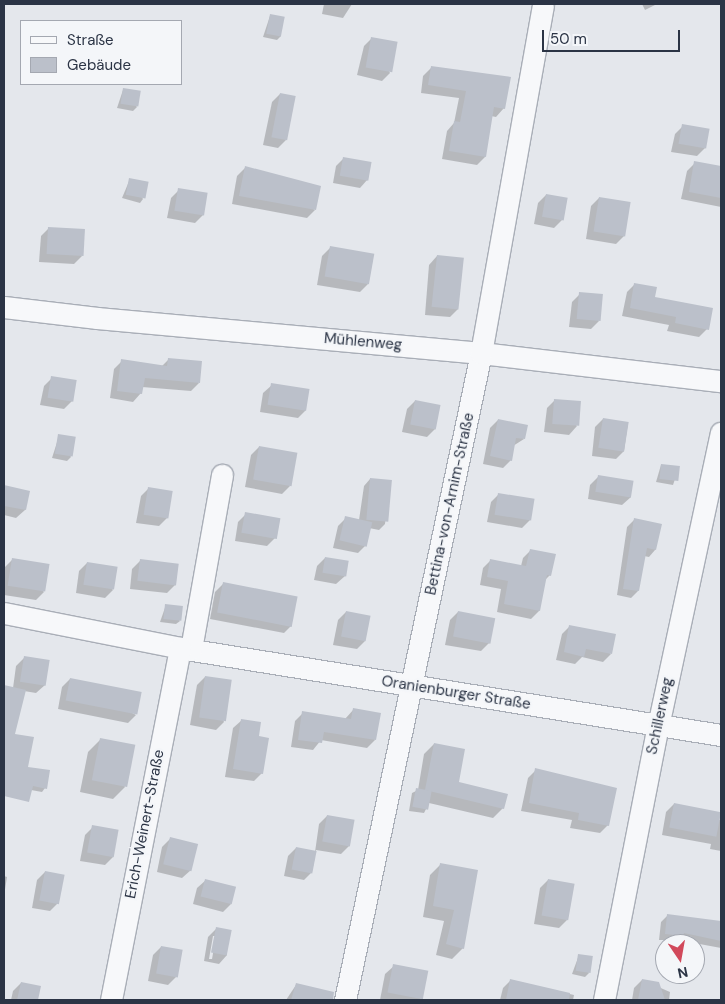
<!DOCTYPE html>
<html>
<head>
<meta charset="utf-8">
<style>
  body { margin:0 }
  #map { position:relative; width:725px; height:1004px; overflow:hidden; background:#e4e7ec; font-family:"DM Sans",sans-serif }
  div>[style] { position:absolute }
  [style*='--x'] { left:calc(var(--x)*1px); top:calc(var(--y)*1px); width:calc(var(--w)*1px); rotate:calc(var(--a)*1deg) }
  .shadow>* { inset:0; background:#0003 }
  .building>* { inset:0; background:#bbc0ca; transform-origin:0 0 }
  .roads { filter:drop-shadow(1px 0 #a9aeb7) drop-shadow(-1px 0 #a9aeb7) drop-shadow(0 1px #a9aeb7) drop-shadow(0 -1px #a9aeb7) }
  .minor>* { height:21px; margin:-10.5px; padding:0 10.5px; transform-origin:10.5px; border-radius:10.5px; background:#f7f8fa }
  span { translate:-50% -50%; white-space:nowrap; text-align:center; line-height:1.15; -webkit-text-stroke:4.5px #f4f6f9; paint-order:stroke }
  .street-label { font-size:15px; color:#2b3445 }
  .frame { position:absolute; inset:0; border:5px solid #2b3445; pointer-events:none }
  .legend { position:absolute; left:20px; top:20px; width:162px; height:65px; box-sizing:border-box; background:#f4f6f9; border:1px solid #a4a8b1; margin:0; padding:6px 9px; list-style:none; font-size:15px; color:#2b3445 }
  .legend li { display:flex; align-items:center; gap:10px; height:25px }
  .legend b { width:25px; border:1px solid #a4a8b1 }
  .north { position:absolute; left:655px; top:934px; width:50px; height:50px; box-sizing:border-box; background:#f4f6f9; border:1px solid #a4a8b1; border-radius:50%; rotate:168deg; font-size:14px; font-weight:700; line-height:20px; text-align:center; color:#2b3445 }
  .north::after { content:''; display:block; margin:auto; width:18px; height:22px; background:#d1495b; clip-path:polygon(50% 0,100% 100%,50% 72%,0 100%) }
  .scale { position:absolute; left:542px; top:30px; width:138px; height:22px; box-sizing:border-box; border:2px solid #2b3445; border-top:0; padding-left:6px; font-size:15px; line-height:18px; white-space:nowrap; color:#2b3445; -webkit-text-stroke:4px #f4f6f9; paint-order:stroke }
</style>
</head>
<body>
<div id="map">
  <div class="shadow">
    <i style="clip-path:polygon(324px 4px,352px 4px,343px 18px,322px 14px)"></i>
    <i style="clip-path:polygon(642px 4px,657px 4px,645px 10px)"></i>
    <i style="clip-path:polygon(270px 16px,281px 36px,277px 40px,263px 37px)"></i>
    <i style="clip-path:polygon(372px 38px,390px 73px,382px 81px,357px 75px,364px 46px)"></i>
    <i style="clip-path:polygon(431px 68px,504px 108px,496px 117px,491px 116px,485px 157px,477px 165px,442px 159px,447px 131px,454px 123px,459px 98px,421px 93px,423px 76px)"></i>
    <i style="clip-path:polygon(123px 90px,137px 107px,133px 111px,117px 108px)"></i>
    <i style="clip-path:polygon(280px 94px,286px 140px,278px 148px,263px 145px,272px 102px)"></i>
    <i style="clip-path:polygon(683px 126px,705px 148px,697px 156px,671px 152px,675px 134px)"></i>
    <i style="clip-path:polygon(344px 158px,368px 179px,360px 188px,333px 183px,336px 166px)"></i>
    <i style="clip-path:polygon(695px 163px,721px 168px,721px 207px,681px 199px,687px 171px)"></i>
    <i style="clip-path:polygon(245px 168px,315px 210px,307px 218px,232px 204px,237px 176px)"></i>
    <i style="clip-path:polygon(130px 179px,143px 199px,140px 203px,122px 198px)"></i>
    <i style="clip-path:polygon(179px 190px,203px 215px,195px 223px,167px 218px,171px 198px)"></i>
    <i style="clip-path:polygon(546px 195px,562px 220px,554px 228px,534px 224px,538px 203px)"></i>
    <i style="clip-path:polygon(599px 198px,624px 236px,616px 244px,586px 239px,591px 206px)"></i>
    <i style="clip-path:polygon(49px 228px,82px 256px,74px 264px,39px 262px,41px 236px)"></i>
    <i style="clip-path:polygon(330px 248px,368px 284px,360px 292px,317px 285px,322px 256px)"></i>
    <i style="clip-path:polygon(437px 256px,458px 309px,450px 317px,425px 315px,429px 265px)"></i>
    <i style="clip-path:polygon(635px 284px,653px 298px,707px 329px,699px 337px,667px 331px,669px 325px,622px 316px,627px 292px)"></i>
    <i style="clip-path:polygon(580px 294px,599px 321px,591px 329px,569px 327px,572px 302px)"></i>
    <i style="clip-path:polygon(169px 359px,199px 383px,191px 391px,142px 387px,141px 393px,133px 402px,110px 398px,114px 369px,122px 361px,162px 366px)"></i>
    <i style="clip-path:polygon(52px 378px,72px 401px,64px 409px,40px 405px,44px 386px)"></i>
    <i style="clip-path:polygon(272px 385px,306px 410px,298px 418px,260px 412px,263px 393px)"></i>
    <i style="clip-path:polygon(555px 400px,577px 426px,569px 435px,544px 432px,547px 408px)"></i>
    <i style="clip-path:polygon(415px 401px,435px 429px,427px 437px,402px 432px,407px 409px)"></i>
    <i style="clip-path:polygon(603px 419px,628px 423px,624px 451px,616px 459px,592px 456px,595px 427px)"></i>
    <i style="clip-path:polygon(498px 420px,524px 439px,513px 446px,511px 460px,503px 468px,483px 464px,490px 428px)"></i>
    <i style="clip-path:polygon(59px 436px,71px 457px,67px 461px,52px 458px)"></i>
    <i style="clip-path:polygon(259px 447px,290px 486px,282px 494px,245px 487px,251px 455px)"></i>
    <i style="clip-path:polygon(661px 465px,679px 467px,673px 485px,656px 482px)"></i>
    <i style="clip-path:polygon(598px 477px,631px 497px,622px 505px,588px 499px,590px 485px)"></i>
    <i style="clip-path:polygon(370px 479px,390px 482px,385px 524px,379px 530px,369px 528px,366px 545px,358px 553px,333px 548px,338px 526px,346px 518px,359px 520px,364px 486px)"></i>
    <i style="clip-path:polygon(4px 487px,28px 492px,25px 510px,16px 518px,4px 515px)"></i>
    <i style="clip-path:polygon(149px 488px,167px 518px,159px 526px,136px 523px,141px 496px)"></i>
    <i style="clip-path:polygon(499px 494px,530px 520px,522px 528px,487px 522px,491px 502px)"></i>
    <i style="clip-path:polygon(246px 514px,275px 538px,267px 546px,235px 541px,238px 522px)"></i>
    <i style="clip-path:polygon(634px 520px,661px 525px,655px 550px,649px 557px,644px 556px,638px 591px,631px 598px,617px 595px,627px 527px)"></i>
    <i style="clip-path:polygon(531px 550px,550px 575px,544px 581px,539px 611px,531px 619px,497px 612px,501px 589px,480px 585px,483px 568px,491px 560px,521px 566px,523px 558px)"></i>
    <i style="clip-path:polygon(325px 558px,345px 576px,336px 584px,314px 580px,317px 566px)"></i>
    <i style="clip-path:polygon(13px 559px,44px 592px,36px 600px,4px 595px,5px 567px)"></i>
    <i style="clip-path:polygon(140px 561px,175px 585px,167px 593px,130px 589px,132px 569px)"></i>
    <i style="clip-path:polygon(87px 563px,113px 590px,105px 598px,76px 593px,79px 571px)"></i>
    <i style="clip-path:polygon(223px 584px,292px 625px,284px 633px,210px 619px,215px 592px)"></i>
    <i style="clip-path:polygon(166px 605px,180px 621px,176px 624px,160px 622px)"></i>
    <i style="clip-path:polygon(346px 612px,365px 641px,357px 649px,333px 645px,338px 620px)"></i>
    <i style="clip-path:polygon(458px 612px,489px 643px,481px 651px,445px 645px,450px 620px)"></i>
    <i style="clip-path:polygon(570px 626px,611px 654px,603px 662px,582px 657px,575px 664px,556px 660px,562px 634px)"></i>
    <i style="clip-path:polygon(25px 657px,45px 685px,36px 693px,24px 691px,14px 735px,20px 772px,4px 768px,4px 686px,13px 688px,16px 666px)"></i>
    <i style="clip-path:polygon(205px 677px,224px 722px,216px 730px,190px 725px,197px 685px)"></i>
    <i style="clip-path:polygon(70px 679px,136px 715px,128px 723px,58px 709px,62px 687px)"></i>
    <i style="clip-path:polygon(354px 709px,375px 740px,367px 748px,321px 740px,313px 750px,291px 747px,295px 721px,303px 713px,345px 719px)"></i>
    <i style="clip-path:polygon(242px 720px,257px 737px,262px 773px,254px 781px,225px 777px,233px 728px)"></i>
    <i style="clip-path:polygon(100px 740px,125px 787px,113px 799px,80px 792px,88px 752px)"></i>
    <i style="clip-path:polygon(434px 744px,457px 783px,503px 808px,493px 818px,429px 803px,424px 813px,409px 811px,412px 793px,418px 790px,424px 754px)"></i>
    <i style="clip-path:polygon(25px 767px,45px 788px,42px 792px,20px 788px)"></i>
    <i style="clip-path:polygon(536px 770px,608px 825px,600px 833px,570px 828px,572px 820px,521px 811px,528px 778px)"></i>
    <i style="clip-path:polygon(674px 804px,695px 815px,721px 820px,721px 851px,710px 849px,711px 844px,662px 835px,666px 812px)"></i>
    <i style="clip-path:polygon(327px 816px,349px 846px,341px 854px,316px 850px,312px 872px,304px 880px,284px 876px,288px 856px,296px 848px,315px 852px,319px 824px)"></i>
    <i style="clip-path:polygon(93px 827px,113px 857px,105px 865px,80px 861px,85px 835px)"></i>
    <i style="clip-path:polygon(170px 839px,191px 870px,182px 878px,157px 872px,162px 847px)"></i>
    <i style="clip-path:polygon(441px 864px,477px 871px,463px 948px,452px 959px,436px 955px,444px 921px,423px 917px,430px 875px)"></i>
    <i style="clip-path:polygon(45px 872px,58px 903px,50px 911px,32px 908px,37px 880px)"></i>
    <i style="clip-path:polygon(4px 876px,7px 877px,4px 896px)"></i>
    <i style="clip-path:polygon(206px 880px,231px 904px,223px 912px,193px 904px,197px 888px)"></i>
    <i style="clip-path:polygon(548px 880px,567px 920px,559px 928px,534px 924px,540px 888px)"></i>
    <i style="clip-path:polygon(668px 915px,721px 923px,721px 948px,678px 940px,659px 940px,661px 922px)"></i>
    <i style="clip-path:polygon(evenodd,216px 929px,227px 955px,219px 964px,204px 961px,208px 937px,216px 929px,213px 936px,216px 936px,212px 959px,209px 959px,213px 936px)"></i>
    <i style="clip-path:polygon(161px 947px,176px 977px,168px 985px,148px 981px,153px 955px)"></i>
    <i style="clip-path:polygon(579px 955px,589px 973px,585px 977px,572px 974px)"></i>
    <i style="clip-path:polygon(394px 966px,421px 999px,419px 1000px,380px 1000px,385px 974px)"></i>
    <i style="clip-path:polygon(511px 980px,574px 995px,573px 1000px,500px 1000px,503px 988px)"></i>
    <i style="clip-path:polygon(642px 980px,670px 992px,669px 1000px,632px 1000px,634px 988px)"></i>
    <i style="clip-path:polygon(21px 983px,40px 987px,37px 1000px,11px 1000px,13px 991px)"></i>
    <i style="clip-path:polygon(296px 985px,320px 990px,318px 1000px,286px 1000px)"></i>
  </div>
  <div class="building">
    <i style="left:270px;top:14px;width:15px;height:20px;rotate:11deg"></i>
    <i style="left:371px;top:37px;width:27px;height:31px;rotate:10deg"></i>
    <i style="clip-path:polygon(431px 66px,511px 77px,505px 109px,494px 107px,486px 157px,449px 151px,454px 121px,460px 122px,466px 91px,428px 85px)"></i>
    <i style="left:123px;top:88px;width:18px;height:16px;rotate:9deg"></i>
    <i style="left:280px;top:93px;width:16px;height:45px;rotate:11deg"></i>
    <i style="left:682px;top:124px;width:28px;height:20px;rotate:10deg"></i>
    <i style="left:343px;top:157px;width:29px;height:19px;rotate:10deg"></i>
    <i style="clip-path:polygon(694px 161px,721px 166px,721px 198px,689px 192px)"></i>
    <i style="clip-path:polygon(245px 166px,321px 186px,316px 210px,239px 196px)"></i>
    <i style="left:129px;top:178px;width:20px;height:17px;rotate:11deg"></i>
    <i style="left:178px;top:188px;width:30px;height:23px;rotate:9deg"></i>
    <i style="left:546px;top:194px;width:22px;height:23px;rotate:10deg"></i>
    <i style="left:599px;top:197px;width:32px;height:35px;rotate:9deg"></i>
    <i style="left:48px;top:227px;width:37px;height:27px;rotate:3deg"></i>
    <i style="left:330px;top:246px;width:45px;height:31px;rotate:10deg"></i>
    <i style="left:437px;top:255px;width:27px;height:52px;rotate:6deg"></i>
    <i style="clip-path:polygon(634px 283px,657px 287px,655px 297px,713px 308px,709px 330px,675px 323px,676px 317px,630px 308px)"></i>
    <i style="left:579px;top:292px;width:24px;height:27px;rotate:5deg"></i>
    <i style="clip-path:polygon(168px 358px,202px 361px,200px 383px,145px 378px,142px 394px,117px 391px,121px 359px,167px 366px)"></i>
    <i style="left:51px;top:376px;width:26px;height:22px;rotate:9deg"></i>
    <i style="left:271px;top:383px;width:39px;height:22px;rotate:9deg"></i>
    <i style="left:554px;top:399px;width:27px;height:25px;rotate:4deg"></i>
    <i style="left:415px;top:400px;width:26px;height:25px;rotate:11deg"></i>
    <i style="left:603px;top:418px;width:26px;height:30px;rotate:9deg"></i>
    <i style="clip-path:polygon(498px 419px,528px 425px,525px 439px,516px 438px,512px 461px,490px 456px)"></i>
    <i style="left:58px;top:434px;width:18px;height:20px;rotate:9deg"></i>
    <i style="left:259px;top:446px;width:39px;height:34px;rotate:10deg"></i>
    <i style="left:661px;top:464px;width:19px;height:15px;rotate:6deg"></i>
    <i style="left:598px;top:475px;width:36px;height:17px;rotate:9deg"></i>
    <i style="left:370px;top:478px;width:22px;height:42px;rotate:5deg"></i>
    <i style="clip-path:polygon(4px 485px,30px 491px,26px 510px,4px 506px)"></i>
    <i style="left:148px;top:487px;width:25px;height:28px;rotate:9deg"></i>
    <i style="left:498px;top:493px;width:37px;height:22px;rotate:9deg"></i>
    <i style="left:245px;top:512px;width:36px;height:21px;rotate:10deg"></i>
    <i style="left:345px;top:516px;width:28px;height:25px;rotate:13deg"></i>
    <i style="clip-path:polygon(634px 518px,662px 524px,656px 550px,647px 548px,639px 591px,623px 589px)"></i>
    <i style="clip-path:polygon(530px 549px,556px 554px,551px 576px,547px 575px,540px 611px,504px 604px,508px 581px,487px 577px,490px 559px,526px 566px)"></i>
    <i style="left:325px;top:557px;width:24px;height:16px;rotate:9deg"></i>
    <i style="left:12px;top:558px;width:38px;height:28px;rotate:9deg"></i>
    <i style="left:140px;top:559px;width:39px;height:22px;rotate:7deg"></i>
    <i style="left:87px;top:562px;width:31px;height:23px;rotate:9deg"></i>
    <i style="left:223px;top:582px;width:76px;height:31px;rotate:11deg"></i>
    <i style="left:165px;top:604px;width:18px;height:15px;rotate:6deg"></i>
    <i style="left:346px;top:611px;width:25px;height:26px;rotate:11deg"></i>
    <i style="left:458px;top:611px;width:38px;height:26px;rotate:11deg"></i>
    <i style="clip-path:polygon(569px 625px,616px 634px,612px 654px,586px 649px,584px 657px,564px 652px)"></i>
    <i style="left:24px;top:656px;width:26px;height:26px;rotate:9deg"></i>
    <i style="left:205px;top:676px;width:27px;height:42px;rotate:8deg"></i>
    <i style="left:70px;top:678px;width:73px;height:23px;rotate:11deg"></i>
    <i style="clip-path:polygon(4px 685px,26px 690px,15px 734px,34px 737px,28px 767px,50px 770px,47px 789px,33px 786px,29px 802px,4px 796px)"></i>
    <i style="clip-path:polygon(353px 708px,381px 713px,376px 740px,324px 732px,322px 743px,298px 740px,302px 711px,351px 719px)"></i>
    <i style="clip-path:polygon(241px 719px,261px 722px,259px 736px,269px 738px,263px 774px,233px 769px)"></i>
    <i style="left:100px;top:738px;width:36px;height:43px;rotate:11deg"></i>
    <i style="clip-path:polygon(434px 743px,465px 749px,459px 782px,508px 794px,504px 809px,425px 790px)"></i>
    <i style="clip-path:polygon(535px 768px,617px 788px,609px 826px,578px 820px,579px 813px,529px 803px)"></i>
    <i style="left:416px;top:788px;width:16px;height:19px;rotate:11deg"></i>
    <i style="left:674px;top:803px;width:48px;height:25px;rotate:11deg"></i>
    <i style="left:327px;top:815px;width:28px;height:27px;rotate:10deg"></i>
    <i style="left:92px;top:825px;width:27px;height:28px;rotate:10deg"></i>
    <i style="left:170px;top:837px;width:29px;height:28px;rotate:14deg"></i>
    <i style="left:296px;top:847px;width:21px;height:23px;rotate:11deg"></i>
    <i style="clip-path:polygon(440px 863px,478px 870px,464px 949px,446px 944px,454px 910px,433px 906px)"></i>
    <i style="left:45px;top:871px;width:20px;height:30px;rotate:11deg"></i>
    <i style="left:205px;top:879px;width:32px;height:18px;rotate:14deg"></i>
    <i style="left:548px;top:879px;width:27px;height:37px;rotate:10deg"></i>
    <i style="clip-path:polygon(667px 914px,721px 921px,721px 941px,684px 933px,683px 936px,665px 934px)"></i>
    <i style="left:216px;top:927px;width:16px;height:26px;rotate:11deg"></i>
    <i style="left:161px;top:946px;width:22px;height:28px;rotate:10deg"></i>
    <i style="left:578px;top:954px;width:15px;height:17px;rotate:8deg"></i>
    <i style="left:393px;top:964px;width:36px;height:29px;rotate:11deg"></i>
    <i style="clip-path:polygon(510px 979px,570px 993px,569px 1000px,506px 1000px)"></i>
    <i style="clip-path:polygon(642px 979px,659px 982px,665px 1000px,638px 1000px)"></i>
    <i style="clip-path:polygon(21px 982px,41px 986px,38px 1000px,17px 1000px)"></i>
    <i style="clip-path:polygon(296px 983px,334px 992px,333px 1000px,291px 1000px)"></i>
  </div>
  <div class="roads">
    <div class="minor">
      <i style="--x:4;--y:307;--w:94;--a:6.7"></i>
      <i style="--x:97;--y:318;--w:386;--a:5.2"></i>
      <i style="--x:481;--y:353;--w:242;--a:6.7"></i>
      <i style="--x:4;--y:613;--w:179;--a:11.2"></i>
      <i style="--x:180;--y:648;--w:548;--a:9.14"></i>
      <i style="--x:191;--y:649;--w:177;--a:-79.9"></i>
      <i style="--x:111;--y:1000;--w:359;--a:-78.9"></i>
      <i style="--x:345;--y:1000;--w:661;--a:-78.13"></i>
      <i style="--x:481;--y:353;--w:353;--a:-79.9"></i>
      <i style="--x:604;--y:1000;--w:279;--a:-78.9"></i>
      <i style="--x:658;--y:726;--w:300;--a:-77.9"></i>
    </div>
  </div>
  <div class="street-label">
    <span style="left:363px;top:342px;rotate:5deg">Mühlenweg</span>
    <span style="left:450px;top:504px;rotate:-78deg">Bettina-von-Arnim-Straße</span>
    <span style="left:456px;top:693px;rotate:9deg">Oranienburger Straße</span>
    <span style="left:660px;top:716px;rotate:-78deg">Schillerweg</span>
    <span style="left:145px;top:824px;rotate:-79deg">Erich-Weinert-Straße</span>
  </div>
  <div class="frame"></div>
  <ul class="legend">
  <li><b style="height:6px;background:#f7f8fa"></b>Straße</li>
  <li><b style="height:14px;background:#bbc0ca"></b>Gebäude</li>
  </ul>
  <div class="north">N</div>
  <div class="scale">50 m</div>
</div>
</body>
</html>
